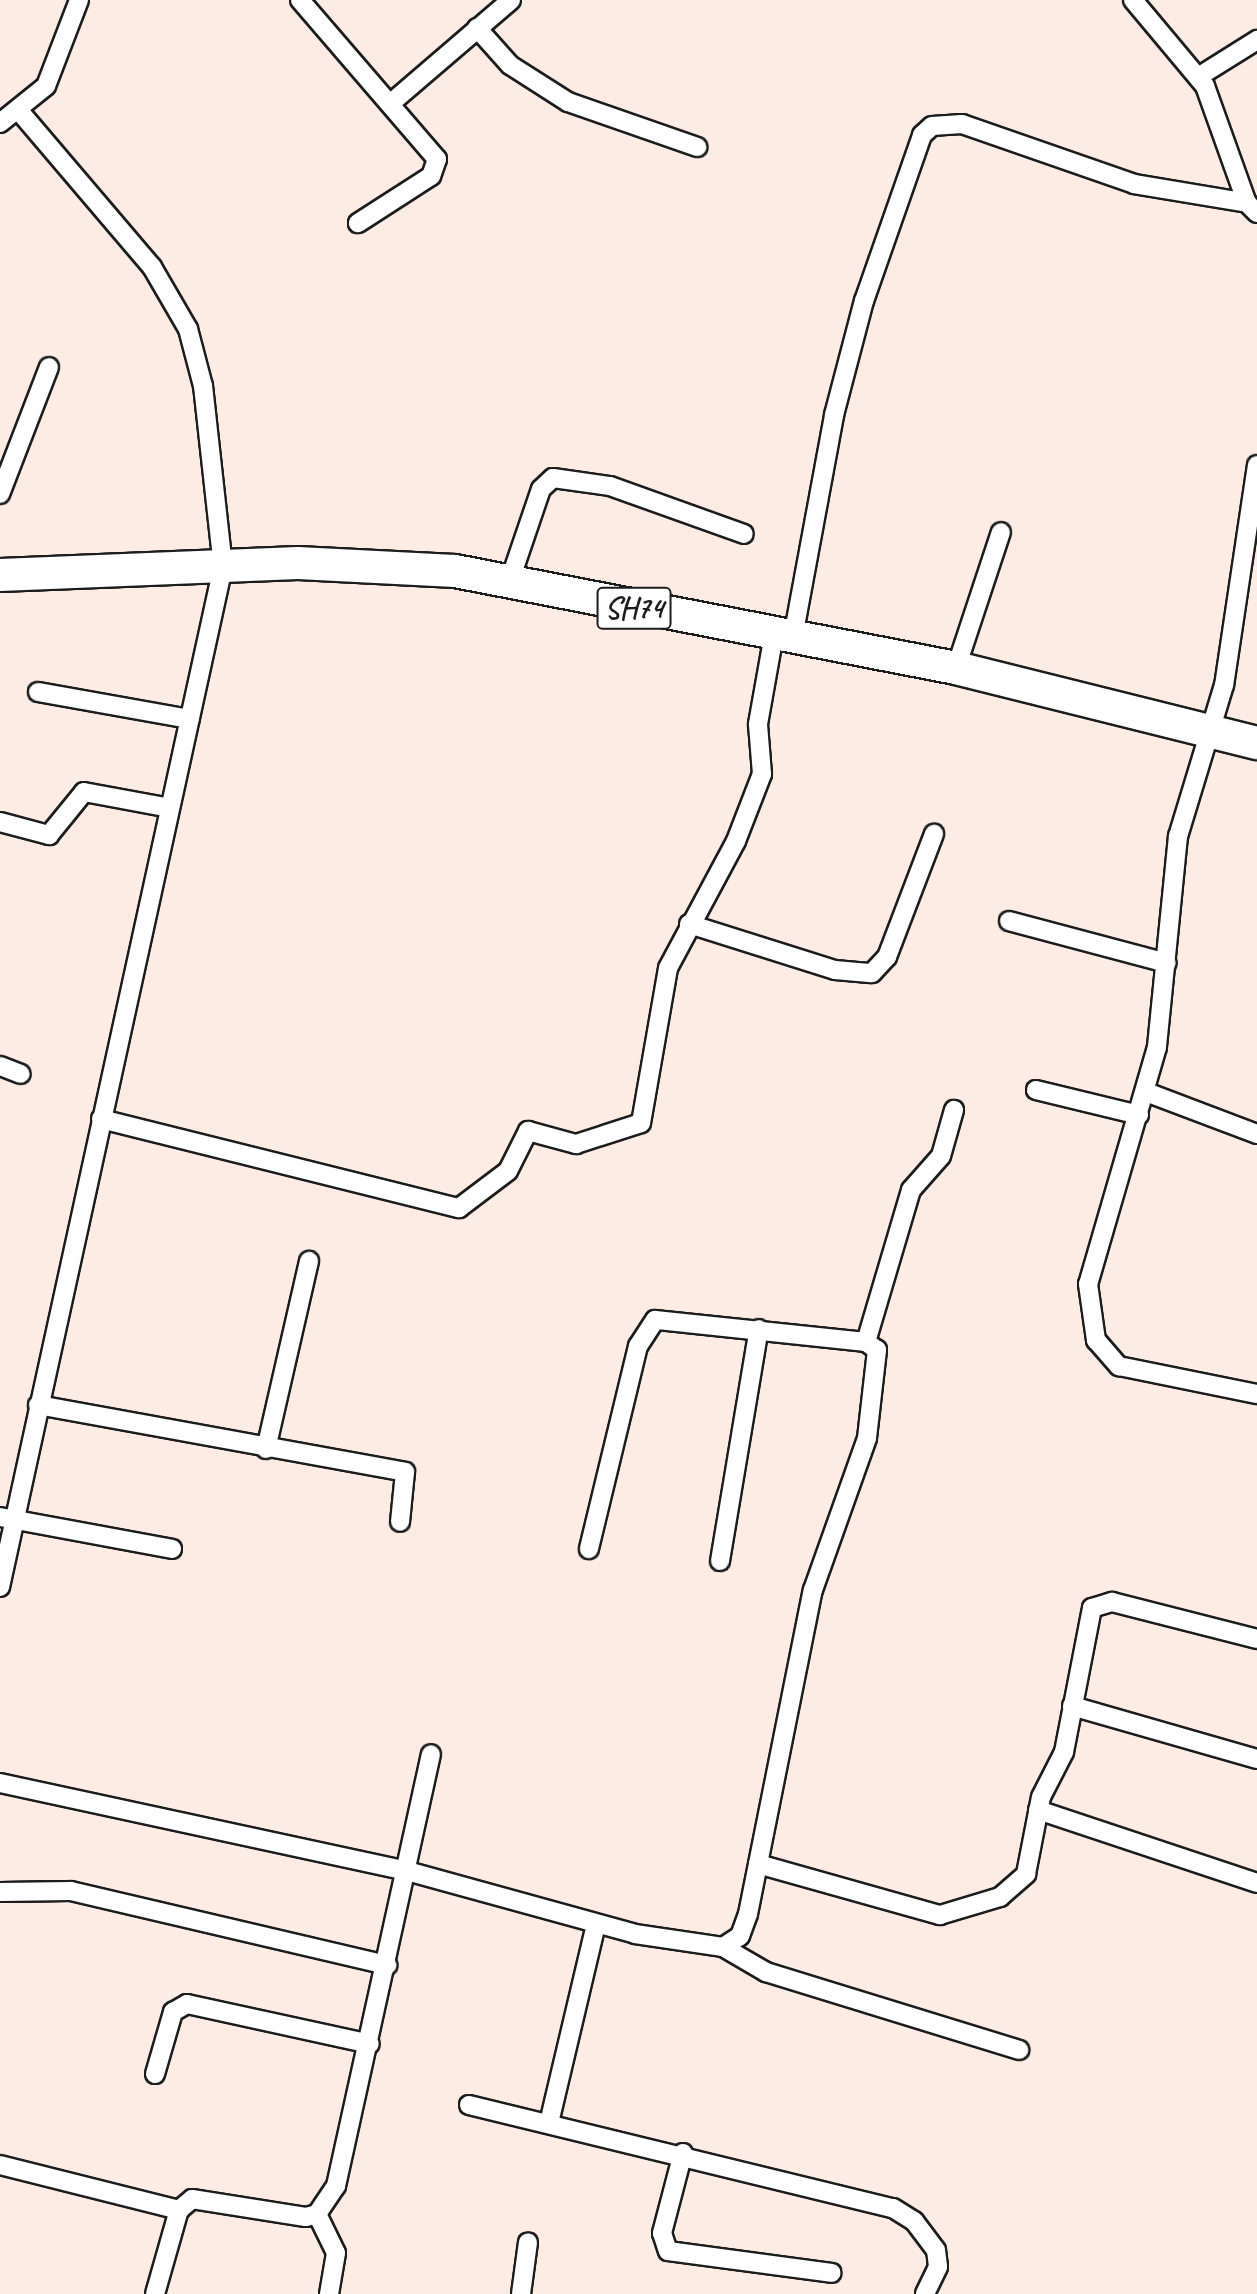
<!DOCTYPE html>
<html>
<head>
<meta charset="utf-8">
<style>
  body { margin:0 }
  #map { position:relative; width:1257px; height:2294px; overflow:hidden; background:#fcece4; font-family:Caveat,sans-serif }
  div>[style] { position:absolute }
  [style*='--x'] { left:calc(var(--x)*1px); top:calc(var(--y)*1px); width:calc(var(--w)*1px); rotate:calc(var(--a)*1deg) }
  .roads { filter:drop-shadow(2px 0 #1c1c1c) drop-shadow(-2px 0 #1c1c1c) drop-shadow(0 2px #1c1c1c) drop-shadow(0 -2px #1c1c1c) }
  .street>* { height:18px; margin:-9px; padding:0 9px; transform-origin:9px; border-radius:9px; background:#fff }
  .highway>* { height:32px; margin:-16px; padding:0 16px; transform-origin:16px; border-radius:16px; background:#fff }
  span { translate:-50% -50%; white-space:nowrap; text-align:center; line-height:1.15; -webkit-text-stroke:6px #fff; paint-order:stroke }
  .shield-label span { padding:2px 6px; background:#fff; border:2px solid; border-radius:6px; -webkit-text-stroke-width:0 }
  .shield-label { font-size:30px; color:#1c1c1c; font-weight:700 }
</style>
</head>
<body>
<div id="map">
  <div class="roads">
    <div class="street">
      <i style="--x:300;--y:0;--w:210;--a:49.3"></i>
      <i style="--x:437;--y:159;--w:18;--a:109"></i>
      <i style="--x:431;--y:176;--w:87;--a:147.2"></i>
      <i style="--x:1133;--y:0;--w:112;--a:50.1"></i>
      <i style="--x:1205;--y:86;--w:124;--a:70.3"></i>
      <i style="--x:1247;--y:203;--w:14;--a:45"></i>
      <i style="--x:477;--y:28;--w:50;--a:48.3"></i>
      <i style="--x:510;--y:65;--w:69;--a:32.5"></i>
      <i style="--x:568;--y:102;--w:137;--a:19.2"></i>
      <i style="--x:1198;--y:77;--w:70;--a:-32.1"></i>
      <i style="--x:391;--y:103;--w:158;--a:-40.6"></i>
      <i style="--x:0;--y:123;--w:59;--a:-38.8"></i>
      <i style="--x:46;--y:86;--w:92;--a:-69"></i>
      <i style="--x:1257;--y:465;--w:222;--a:98.5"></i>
      <i style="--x:1224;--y:685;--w:158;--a:106.9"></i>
      <i style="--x:1178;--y:836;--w:212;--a:95.7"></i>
      <i style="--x:1157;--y:1047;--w:247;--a:106.2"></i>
      <i style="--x:1088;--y:1284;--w:57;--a:81.9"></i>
      <i style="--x:1096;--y:1340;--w:35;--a:49"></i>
      <i style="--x:1119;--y:1366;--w:141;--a:11.5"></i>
      <i style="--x:0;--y:494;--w:136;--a:-68.9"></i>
      <i style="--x:510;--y:580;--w:96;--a:-71.2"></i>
      <i style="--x:541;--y:489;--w:16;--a:-43"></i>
      <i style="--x:553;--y:478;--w:58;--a:8"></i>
      <i style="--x:610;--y:486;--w:142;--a:19.7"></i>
      <i style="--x:793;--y:637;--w:226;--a:-79.5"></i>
      <i style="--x:834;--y:415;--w:118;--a:-75.3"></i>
      <i style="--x:864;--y:301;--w:176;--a:-70.7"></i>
      <i style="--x:922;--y:135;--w:13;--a:-42"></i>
      <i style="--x:932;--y:126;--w:30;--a:-4"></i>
      <i style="--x:962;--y:124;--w:182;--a:19.2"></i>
      <i style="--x:1134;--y:184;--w:115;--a:9.5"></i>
      <i style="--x:956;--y:668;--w:143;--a:-71.7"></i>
      <i style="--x:38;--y:692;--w:154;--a:10.1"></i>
      <i style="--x:0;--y:822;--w:51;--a:14.9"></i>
      <i style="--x:49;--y:835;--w:55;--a:-50.9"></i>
      <i style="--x:84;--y:792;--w:87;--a:10.5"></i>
      <i style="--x:1009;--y:921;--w:163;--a:14.9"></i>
      <i style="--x:689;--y:924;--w:153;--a:17.5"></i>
      <i style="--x:835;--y:970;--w:37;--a:5"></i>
      <i style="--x:872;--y:973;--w:22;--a:-47"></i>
      <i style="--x:887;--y:957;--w:132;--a:-69.1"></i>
      <i style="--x:0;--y:1066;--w:22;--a:21"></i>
      <i style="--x:1036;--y:1090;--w:106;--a:13.6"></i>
      <i style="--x:1146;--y:1092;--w:119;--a:20.7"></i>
      <i style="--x:101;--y:1119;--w:369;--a:14"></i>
      <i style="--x:459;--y:1208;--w:61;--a:-37.1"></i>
      <i style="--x:508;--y:1171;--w:45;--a:-63.4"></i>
      <i style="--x:528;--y:1131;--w:50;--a:15.2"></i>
      <i style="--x:576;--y:1144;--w:68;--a:-17.9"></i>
      <i style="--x:641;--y:1123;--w:157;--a:-80.1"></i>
      <i style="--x:668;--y:968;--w:144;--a:-61.8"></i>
      <i style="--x:736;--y:841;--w:72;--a:-68.8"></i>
      <i style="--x:762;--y:774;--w:50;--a:-94.6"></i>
      <i style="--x:758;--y:724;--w:91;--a:-79.9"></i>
      <i style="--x:866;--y:1342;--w:159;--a:-73.5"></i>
      <i style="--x:911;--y:1190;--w:45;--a:-48.6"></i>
      <i style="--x:941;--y:1156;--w:48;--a:-74.2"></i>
      <i style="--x:38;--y:1405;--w:373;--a:10.3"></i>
      <i style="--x:405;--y:1472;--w:50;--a:95.7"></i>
      <i style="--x:266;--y:1449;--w:193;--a:-77.1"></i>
      <i style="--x:0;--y:1517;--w:175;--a:10.5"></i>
      <i style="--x:720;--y:1561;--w:235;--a:-80.5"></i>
      <i style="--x:0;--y:1587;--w:1044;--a:-77.67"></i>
      <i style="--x:223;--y:567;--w:182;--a:-96.3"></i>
      <i style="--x:203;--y:386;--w:59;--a:-104.7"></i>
      <i style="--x:188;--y:329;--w:72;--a:-120.1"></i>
      <i style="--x:152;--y:267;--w:202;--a:-130.4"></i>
      <i style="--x:1072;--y:1706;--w:192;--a:16"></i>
      <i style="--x:0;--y:1783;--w:416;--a:12.2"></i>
      <i style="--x:407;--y:1871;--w:237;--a:15.4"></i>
      <i style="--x:635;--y:1934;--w:89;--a:8.4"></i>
      <i style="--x:723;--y:1947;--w:20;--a:-33"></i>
      <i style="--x:740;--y:1936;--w:23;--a:-70"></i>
      <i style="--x:748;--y:1914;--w:330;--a:-78.7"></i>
      <i style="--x:813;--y:1590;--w:161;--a:-70.4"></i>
      <i style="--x:867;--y:1438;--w:89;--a:-83.5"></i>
      <i style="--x:877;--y:1350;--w:14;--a:-144"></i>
      <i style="--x:866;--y:1342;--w:212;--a:-174"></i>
      <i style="--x:655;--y:1320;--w:31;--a:123"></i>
      <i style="--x:638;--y:1346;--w:209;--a:103.6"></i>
      <i style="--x:1038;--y:1810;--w:231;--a:18.4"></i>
      <i style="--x:758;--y:1864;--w:189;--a:15.7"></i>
      <i style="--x:940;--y:1915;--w:63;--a:-16.7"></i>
      <i style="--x:1000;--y:1897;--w:35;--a:-41"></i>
      <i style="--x:1026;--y:1874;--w:78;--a:-79"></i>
      <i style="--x:1041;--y:1797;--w:51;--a:-62.9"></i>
      <i style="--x:1064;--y:1752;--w:147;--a:-79"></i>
      <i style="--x:1092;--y:1608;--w:21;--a:-17"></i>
      <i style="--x:1112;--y:1602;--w:150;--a:14.3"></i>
      <i style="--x:0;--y:1892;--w:71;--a:-0.8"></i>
      <i style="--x:71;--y:1891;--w:325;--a:13.2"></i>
      <i style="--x:723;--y:1947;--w:50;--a:30.2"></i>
      <i style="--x:766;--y:1972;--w:265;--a:17.1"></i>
      <i style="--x:155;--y:2074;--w:65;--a:-73.8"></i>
      <i style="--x:173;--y:2012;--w:16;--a:-30"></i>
      <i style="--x:187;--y:2004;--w:187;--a:12.3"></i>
      <i style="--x:469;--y:2105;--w:436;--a:13.7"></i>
      <i style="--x:893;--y:2208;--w:25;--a:32"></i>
      <i style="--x:914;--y:2221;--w:36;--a:53"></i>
      <i style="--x:936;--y:2250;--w:17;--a:83"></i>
      <i style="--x:938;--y:2267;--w:30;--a:116"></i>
      <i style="--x:549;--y:2123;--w:204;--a:-76.7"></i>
      <i style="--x:683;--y:2153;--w:83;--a:104.7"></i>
      <i style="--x:662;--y:2233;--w:19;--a:72"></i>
      <i style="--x:668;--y:2251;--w:165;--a:7.6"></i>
      <i style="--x:0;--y:2165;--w:185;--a:14.1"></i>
      <i style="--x:317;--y:2214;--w:43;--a:64"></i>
      <i style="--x:336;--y:2253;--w:42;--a:99.7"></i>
      <i style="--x:155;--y:2294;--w:87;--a:-74.1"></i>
      <i style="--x:179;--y:2210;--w:17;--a:-40"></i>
      <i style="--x:192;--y:2199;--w:115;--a:9"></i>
      <i style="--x:306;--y:2217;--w:11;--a:-15"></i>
      <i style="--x:317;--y:2214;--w:34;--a:-56"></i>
      <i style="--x:336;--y:2186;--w:442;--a:-77.6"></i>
      <i style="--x:521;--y:2294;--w:52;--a:-82.3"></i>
    </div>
    <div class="highway">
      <i style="--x:0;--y:575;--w:298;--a:-2.3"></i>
      <i style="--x:298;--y:563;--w:157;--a:2.9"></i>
      <i style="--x:455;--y:571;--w:510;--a:10.96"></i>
      <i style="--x:956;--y:668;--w:310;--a:14"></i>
    </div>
  </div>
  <div class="shield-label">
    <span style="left:634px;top:608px">SH74</span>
  </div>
</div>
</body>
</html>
